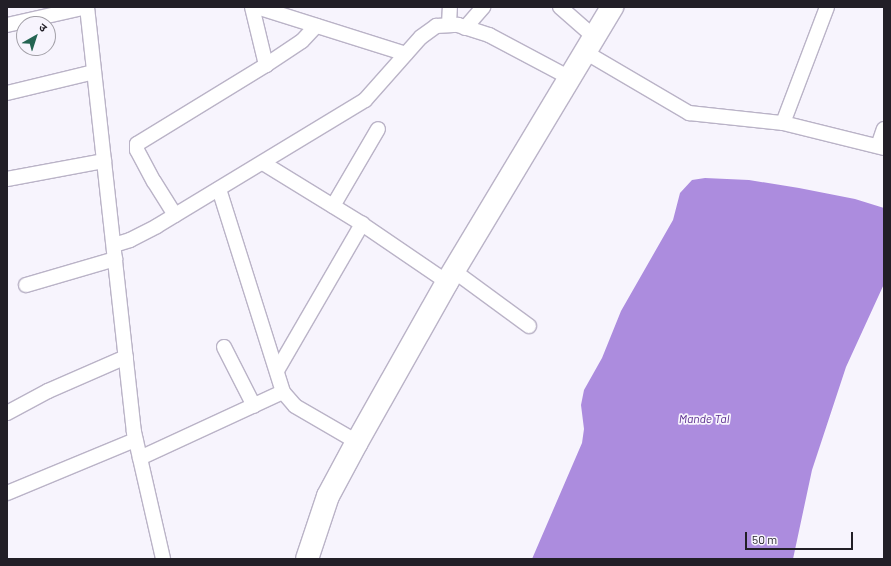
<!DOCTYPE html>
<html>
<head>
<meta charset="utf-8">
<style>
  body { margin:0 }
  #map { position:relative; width:891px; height:566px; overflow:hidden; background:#f7f4fd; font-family:Barlow,"Noto Sans Devanagari",sans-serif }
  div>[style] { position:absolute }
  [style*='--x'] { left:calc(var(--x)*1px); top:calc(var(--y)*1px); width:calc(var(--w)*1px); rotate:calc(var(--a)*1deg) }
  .water>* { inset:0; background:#ac8cde }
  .roads { filter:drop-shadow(1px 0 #bab3c7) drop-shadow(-1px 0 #bab3c7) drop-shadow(0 1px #bab3c7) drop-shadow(0 -1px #bab3c7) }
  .street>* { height:14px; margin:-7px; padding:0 7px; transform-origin:7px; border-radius:7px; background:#fff }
  .primary>* { height:22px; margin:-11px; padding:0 11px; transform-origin:11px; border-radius:11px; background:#fff }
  span { translate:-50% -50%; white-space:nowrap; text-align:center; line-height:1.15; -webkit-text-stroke:3.5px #f7f4fd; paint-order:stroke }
  .water-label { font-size:12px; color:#5a2d8d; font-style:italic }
  .frame { position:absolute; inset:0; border:8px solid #221f27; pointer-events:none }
  .north { position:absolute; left:16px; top:16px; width:40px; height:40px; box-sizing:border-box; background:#f7f4fd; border:1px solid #a29fa7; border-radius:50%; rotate:39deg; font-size:11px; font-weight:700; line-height:16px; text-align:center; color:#221f27 }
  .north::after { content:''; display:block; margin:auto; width:14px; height:18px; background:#246452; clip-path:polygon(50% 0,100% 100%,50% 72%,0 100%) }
  .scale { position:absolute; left:745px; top:532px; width:108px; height:18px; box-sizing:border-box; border:2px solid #221f27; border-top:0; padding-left:5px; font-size:12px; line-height:14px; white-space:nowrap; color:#221f27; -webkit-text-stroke:3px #f7f4fd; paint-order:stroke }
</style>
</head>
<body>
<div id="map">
  <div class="water">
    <i style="clip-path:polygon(705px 178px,749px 180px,799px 188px,855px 199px,884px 208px,884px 284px,846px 367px,812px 470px,793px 559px,532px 559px,582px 443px,584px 429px,581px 405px,584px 390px,602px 358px,621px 311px,673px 220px,680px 193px,692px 180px)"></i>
  </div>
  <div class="roads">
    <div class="street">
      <i style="--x:87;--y:7;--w:428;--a:83.7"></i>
      <i style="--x:134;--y:432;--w:130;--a:77.1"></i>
      <i style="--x:252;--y:7;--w:60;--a:76.4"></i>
      <i style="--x:257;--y:7;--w:156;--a:17.5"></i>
      <i style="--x:560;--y:7;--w:44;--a:41.3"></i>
      <i style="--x:449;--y:24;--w:17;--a:-87"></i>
      <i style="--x:7;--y:25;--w:82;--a:-12.7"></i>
      <i style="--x:465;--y:28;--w:28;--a:-49"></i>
      <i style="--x:585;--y:52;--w:121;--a:30.4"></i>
      <i style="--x:689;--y:113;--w:95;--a:6.1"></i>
      <i style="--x:783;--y:123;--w:104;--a:13.9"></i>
      <i style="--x:7;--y:93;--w:89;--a:-13.6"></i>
      <i style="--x:783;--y:123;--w:124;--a:-69.2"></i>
      <i style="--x:878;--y:146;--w:18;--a:-71"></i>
      <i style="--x:263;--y:163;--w:116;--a:31.6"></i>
      <i style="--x:362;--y:224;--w:103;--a:34.3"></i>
      <i style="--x:7;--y:179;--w:99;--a:-10.5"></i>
      <i style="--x:219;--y:189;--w:213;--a:72.5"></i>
      <i style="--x:283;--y:392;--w:18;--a:49"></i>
      <i style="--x:295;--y:406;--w:72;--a:30.1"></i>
      <i style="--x:333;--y:206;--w:89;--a:-59.7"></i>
      <i style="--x:175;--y:215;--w:39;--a:-122"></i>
      <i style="--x:154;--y:182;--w:36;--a:-118"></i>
      <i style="--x:137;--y:150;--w:6;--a:-90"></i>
      <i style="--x:137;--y:144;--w:151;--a:-31.5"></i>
      <i style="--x:266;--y:65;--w:43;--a:-33.7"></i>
      <i style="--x:302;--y:41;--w:21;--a:-47"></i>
      <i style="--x:114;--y:245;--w:17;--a:-17"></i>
      <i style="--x:130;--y:240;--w:30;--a:-27"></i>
      <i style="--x:157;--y:226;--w:243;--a:-31.2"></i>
      <i style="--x:365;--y:100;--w:84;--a:-48.4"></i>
      <i style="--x:421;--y:37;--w:19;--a:-36"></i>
      <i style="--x:436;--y:26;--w:22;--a:-3"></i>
      <i style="--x:458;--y:25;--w:33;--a:18"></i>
      <i style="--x:489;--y:35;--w:92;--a:28"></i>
      <i style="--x:454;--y:271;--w:93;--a:36.3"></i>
      <i style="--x:26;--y:285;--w:93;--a:-16.3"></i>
      <i style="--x:224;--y:347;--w:66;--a:63"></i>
      <i style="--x:278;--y:369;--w:168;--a:-59.9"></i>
      <i style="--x:7;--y:413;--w:47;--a:-28.2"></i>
      <i style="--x:48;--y:391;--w:85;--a:-23.6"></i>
      <i style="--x:140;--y:458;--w:157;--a:-24.8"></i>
      <i style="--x:7;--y:493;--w:139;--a:-22.5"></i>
    </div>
    <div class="primary">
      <i style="--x:307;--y:559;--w:66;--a:-71.6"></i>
      <i style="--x:328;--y:496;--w:61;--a:-61.8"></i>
      <i style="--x:357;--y:442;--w:184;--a:-60.6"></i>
      <i style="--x:447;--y:282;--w:321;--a:-59"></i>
    </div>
  </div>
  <div class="water-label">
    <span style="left:704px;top:419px">Mande Tal</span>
  </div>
  <div class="frame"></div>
  <div class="north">उ</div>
  <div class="scale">50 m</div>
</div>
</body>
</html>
